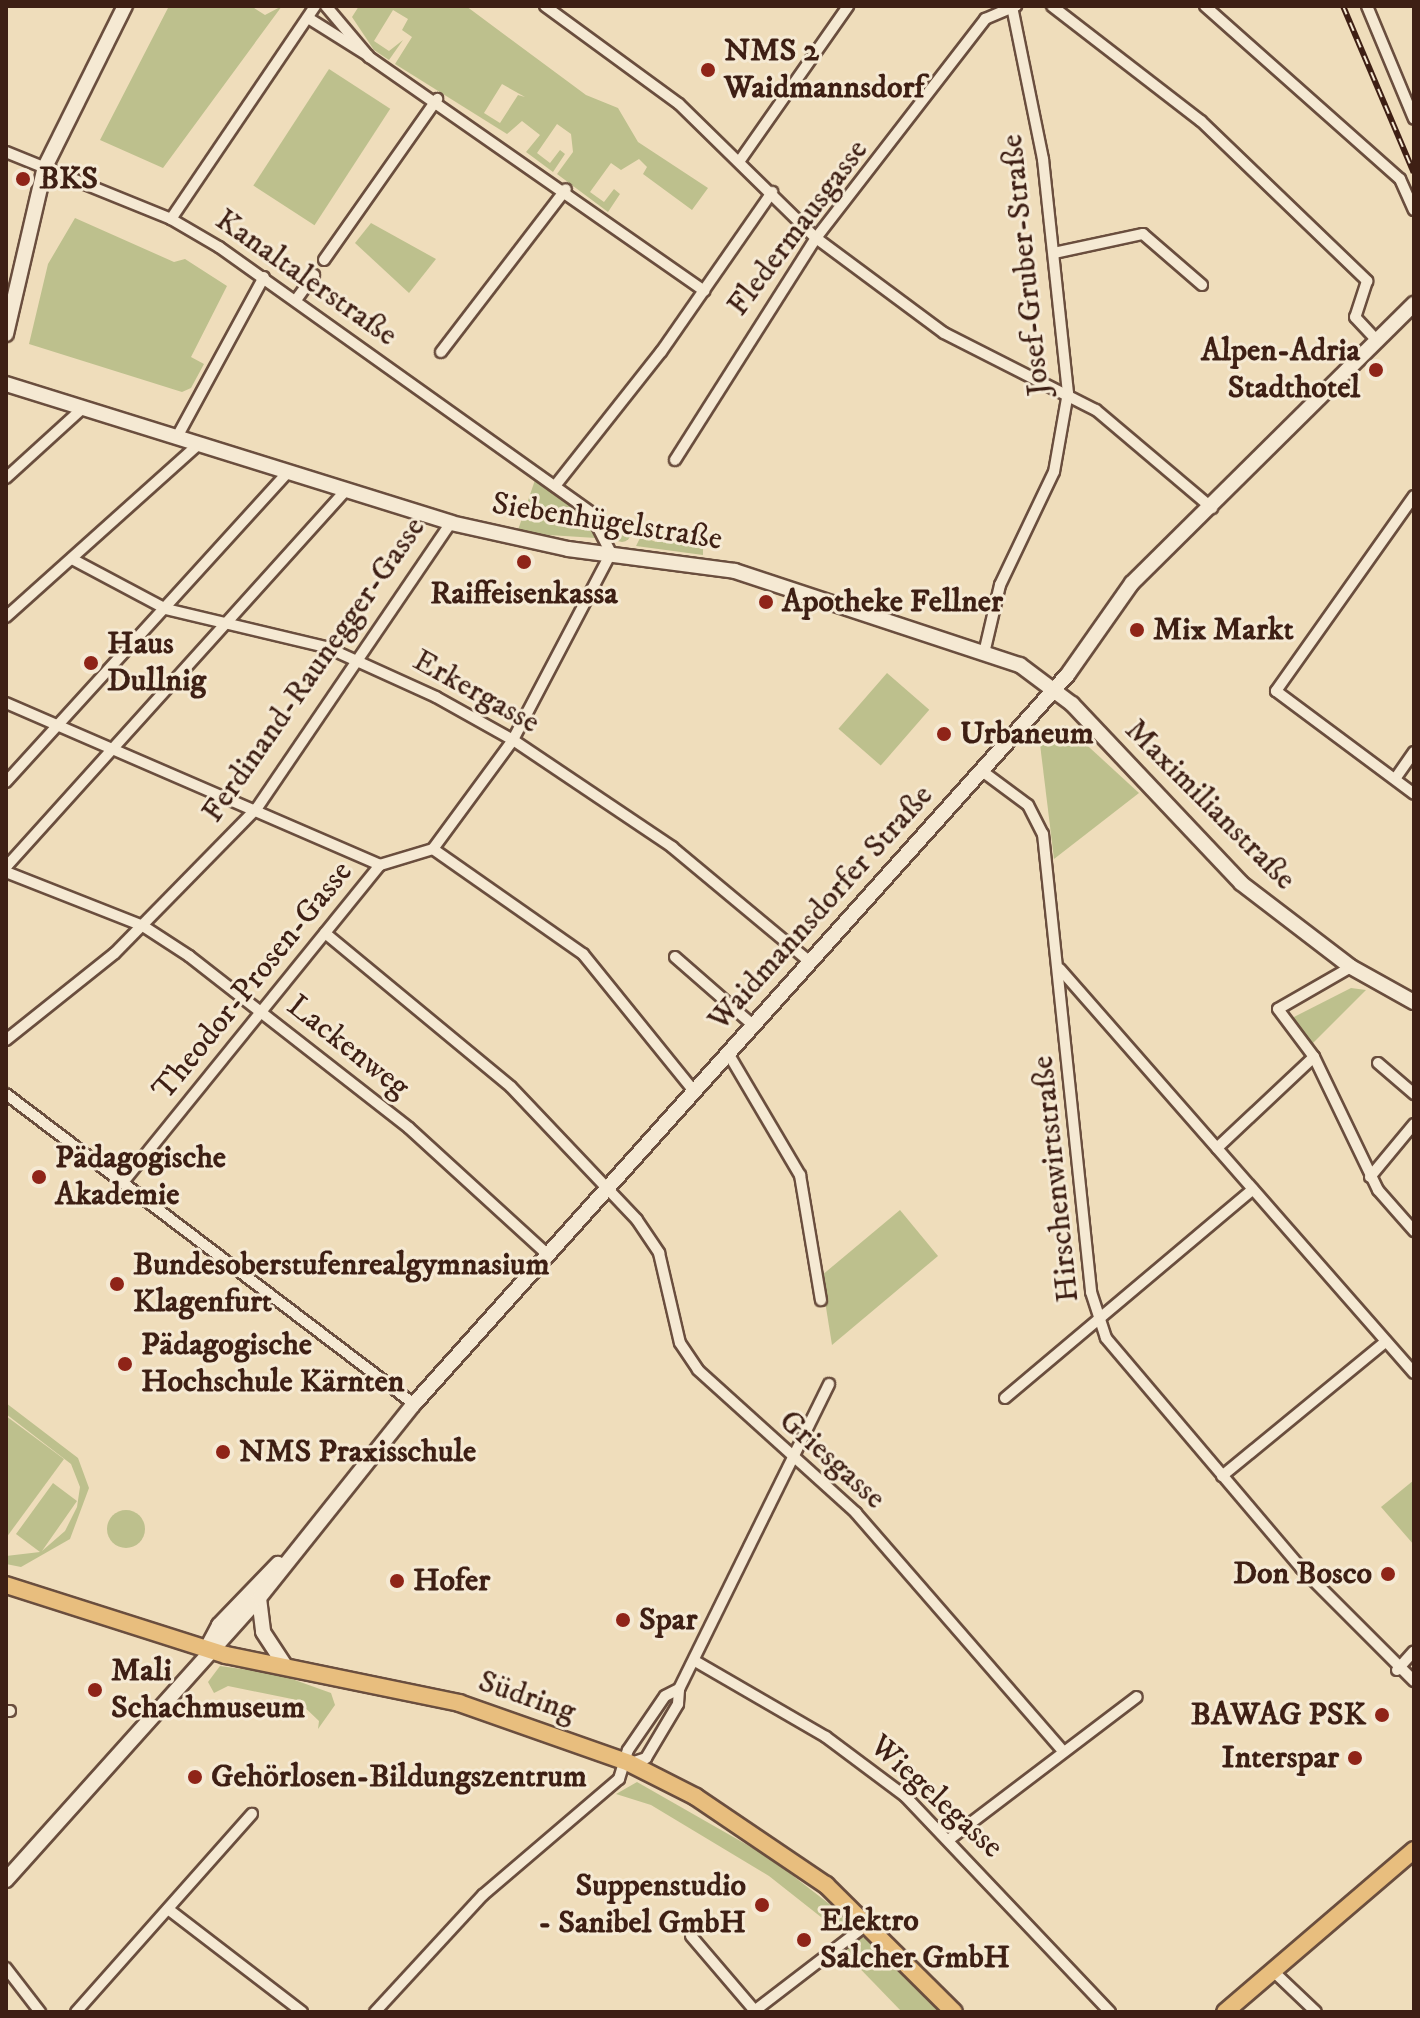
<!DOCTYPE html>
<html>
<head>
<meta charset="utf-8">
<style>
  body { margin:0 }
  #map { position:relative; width:1420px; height:2018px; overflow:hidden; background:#efddbb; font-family:"IM FELL DW Pica",serif }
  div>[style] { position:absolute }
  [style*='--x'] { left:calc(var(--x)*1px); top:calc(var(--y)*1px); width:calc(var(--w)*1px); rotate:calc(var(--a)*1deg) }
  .green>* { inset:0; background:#bdc08d; transform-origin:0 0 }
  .round { border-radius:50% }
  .roads { filter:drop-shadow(2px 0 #6a4e3e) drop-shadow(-2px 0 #6a4e3e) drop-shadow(0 2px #6a4e3e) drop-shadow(0 -2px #6a4e3e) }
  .street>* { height:10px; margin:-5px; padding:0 5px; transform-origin:5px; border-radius:5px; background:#f5e9d3 }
  .secondary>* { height:14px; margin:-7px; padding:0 7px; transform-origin:7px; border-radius:7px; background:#f5e9d3 }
  .primary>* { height:16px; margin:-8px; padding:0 8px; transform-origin:8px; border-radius:8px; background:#e8be7e }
  .rail>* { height:6px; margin-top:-3px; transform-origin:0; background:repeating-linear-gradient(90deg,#f5e9d3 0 9px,#3e1f14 0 18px); box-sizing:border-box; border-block:2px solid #3e1f14 }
  .dots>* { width:22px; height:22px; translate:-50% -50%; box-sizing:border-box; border:4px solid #f5e9d3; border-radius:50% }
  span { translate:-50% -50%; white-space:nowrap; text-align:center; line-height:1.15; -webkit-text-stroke:6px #f5e9d3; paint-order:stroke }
  .poi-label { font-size:32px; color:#3e1f14; font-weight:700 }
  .left { translate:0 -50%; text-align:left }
  .right { translate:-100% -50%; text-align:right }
  .street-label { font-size:32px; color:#3e1f14 }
  .frame { position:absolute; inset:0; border:8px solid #3e1f14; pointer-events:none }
</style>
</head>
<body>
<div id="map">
  <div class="green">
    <i style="clip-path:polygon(169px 6px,251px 6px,265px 15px,282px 6px,163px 168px,100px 140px)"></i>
    <i style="clip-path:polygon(evenodd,359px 6px,466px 6px,586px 95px,618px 108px,638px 142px,708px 188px,692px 210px,643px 174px,647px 167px,639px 159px,621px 170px,611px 163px,590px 192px,604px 202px,614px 189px,620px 194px,608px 212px,557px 174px,573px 152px,571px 134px,557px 124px,537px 153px,550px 163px,560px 150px,565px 154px,553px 172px,526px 152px,540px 135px,522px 121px,507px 134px,395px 64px,412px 37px,402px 30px,408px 19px,393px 10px,374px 41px,389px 51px,403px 40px,389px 60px,374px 50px,352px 17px,359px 6px,502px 84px,525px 97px,518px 95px,500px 123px,484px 113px,502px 84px)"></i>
    <i style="left:329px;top:69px;width:73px;height:139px;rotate:33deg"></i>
    <i style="clip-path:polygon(75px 218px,174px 262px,185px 259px,227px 286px,191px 357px,204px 364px,191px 388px,182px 392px,29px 344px,48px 264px)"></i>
    <i style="clip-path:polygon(371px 223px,436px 259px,409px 293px,355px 243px)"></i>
    <i style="clip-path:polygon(535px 480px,591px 520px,596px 538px,517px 533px)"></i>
    <i class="round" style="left:613px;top:524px;width:18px;height:18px"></i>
    <i style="clip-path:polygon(659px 534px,703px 549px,703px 555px,636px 546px,641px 536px,656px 542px)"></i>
    <i style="left:887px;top:673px;width:56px;height:74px;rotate:41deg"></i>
    <i style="clip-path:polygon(1065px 725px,1139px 793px,1054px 859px,1040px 744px)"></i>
    <i style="clip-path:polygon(1351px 988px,1366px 990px,1311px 1045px,1292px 1018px)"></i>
    <i style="clip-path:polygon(900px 1210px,938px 1256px,832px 1345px,821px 1276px)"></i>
    <i style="clip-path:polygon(6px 1403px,78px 1458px,89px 1488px,70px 1539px,21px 1567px,6px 1564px,6px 1556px,40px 1552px,16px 1534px,53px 1483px,77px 1501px,42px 1551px,65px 1531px,77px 1507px,80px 1487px,71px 1464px,6px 1414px)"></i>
    <i style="clip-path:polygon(6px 1416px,64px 1459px,6px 1538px)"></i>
    <i style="clip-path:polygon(1414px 1480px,1414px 1545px,1381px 1507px)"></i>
    <i class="round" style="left:107px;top:1510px;width:38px;height:38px"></i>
    <i style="clip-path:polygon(220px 1666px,278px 1674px,331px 1693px,335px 1705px,318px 1729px,319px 1721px,297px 1700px,228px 1686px,214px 1693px,208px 1682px)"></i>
    <i style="clip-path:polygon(637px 1782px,770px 1858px,850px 1920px,850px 1930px,845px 1936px,769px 1876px,651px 1805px,616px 1794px)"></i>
    <i style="clip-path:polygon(860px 1937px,873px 1940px,939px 2012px,902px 2012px,843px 1951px)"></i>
  </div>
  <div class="roads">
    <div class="street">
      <i style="--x:326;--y:6;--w:67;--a:49.9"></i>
      <i style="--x:369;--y:57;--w:409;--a:34.9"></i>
      <i style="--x:545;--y:6;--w:166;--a:36.2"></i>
      <i style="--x:679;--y:104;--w:192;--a:44.4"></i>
      <i style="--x:816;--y:238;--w:159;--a:36.6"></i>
      <i style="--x:944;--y:333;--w:170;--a:26.9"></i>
      <i style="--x:1096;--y:410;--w:152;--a:40.2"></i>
      <i style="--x:1052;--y:6;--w:188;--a:37.7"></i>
      <i style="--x:1201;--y:121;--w:231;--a:43.9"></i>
      <i style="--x:1367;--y:281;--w:38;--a:108"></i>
      <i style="--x:1355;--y:317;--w:33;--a:47"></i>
      <i style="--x:1205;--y:6;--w:261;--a:41.6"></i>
      <i style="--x:1400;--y:179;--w:34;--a:66"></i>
      <i style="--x:1367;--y:6;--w:122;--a:67.4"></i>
      <i style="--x:308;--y:18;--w:70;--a:32.1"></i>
      <i style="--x:6;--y:152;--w:178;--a:22.1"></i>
      <i style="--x:171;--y:219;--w:56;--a:30.3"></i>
      <i style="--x:219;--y:247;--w:456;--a:35.5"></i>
      <i style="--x:590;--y:512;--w:46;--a:62.9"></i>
      <i style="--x:611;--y:553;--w:211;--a:117.7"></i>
      <i style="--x:513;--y:740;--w:135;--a:126.3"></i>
      <i style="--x:433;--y:849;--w:55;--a:163.2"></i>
      <i style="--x:380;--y:865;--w:408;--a:129"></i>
      <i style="--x:741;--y:159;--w:187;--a:-55"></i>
      <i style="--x:171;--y:219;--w:257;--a:-55.9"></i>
      <i style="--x:1054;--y:253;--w:91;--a:-12.1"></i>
      <i style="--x:1143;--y:234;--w:78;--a:40.8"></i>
      <i style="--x:324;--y:260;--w:197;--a:-54.9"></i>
      <i style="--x:296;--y:300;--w:31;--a:-54"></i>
      <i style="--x:441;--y:352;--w:205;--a:-52.5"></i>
      <i style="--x:177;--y:437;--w:182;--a:-61.5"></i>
      <i style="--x:675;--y:460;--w:263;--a:-57.6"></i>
      <i style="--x:816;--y:238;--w:277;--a:-52.3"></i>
      <i style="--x:985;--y:19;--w:34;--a:-23"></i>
      <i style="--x:6;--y:478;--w:104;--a:-42.3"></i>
      <i style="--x:555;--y:486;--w:171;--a:-51.7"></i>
      <i style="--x:661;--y:352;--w:195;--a:-55.2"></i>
      <i style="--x:1414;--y:496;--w:239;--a:125.3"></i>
      <i style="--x:1276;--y:691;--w:172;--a:36.7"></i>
      <i style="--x:72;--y:559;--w:106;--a:28"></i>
      <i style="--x:166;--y:609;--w:164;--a:13.4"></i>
      <i style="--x:326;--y:647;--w:121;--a:24.4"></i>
      <i style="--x:436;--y:697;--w:88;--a:29.2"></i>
      <i style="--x:513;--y:740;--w:192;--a:33.9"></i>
      <i style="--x:672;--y:847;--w:178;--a:39.8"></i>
      <i style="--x:6;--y:617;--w:259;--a:-41.9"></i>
      <i style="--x:985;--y:649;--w:66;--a:-76.8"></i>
      <i style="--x:1000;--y:585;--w:125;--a:-64.5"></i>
      <i style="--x:1054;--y:472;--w:80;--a:-80"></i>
      <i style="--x:1068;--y:393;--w:235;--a:-96.1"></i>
      <i style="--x:1043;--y:159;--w:156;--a:-101.5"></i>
      <i style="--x:6;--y:703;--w:408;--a:23.4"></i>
      <i style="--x:982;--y:771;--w:57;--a:36.5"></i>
      <i style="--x:1028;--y:805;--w:33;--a:63"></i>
      <i style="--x:1043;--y:834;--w:461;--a:84"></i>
      <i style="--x:1091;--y:1292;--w:48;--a:71.9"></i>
      <i style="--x:1106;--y:1338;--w:302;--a:49.7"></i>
      <i style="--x:1301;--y:1568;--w:160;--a:45"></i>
      <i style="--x:1395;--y:779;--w:33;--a:-55"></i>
      <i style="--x:6;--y:782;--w:419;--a:-47.7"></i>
      <i style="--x:433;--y:849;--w:183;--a:35"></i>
      <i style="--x:583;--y:954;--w:176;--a:51"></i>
      <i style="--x:6;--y:867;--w:508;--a:-47.95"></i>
      <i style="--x:6;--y:872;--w:147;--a:21.5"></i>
      <i style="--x:143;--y:926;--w:55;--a:33.1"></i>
      <i style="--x:189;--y:956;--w:279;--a:38"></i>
      <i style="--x:409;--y:1128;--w:188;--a:42.4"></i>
      <i style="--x:325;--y:933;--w:241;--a:39.6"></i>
      <i style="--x:511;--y:1087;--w:183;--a:46.5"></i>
      <i style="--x:637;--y:1220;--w:40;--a:56"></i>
      <i style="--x:659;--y:1253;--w:92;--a:76.9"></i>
      <i style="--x:680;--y:1343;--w:32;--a:56"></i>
      <i style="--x:698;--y:1370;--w:213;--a:42.1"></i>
      <i style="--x:856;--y:1513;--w:314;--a:49"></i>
      <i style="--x:675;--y:957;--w:103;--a:41.1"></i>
      <i style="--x:1351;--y:967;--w:84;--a:150.1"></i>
      <i style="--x:1278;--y:1009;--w:60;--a:53.1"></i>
      <i style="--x:1314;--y:1057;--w:148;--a:64.3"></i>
      <i style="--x:1378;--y:1190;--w:55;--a:48.7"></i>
      <i style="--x:1060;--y:969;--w:537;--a:48.77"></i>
      <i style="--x:6;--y:1040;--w:139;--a:-38.6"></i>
      <i style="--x:115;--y:953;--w:203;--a:-45.6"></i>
      <i style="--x:257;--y:808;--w:345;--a:-55.8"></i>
      <i style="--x:728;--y:1053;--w:142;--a:59.5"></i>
      <i style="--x:800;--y:1175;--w:127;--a:80.5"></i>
      <i style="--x:1378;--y:1063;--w:48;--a:40.7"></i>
      <i style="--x:6;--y:1094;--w:512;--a:37.23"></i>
      <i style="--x:1217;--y:1148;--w:133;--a:-43.2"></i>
      <i style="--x:1370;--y:1177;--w:69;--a:-50.3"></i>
      <i style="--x:1005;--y:1398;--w:324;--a:-40.1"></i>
      <i style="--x:1222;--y:1476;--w:211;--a:-39.4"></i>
      <i style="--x:695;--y:1661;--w:151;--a:30.1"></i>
      <i style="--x:826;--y:1737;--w:99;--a:36.8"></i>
      <i style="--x:905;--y:1796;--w:298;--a:46.5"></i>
      <i style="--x:1397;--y:1670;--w:25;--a:-48"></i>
      <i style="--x:6;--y:1711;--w:4;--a:0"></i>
      <i style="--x:631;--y:1763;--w:16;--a:-18"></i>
      <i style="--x:646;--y:1758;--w:63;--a:-59.3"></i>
      <i style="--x:678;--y:1704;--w:15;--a:-86"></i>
      <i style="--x:679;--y:1689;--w:340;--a:-63.8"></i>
      <i style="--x:951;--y:1838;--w:233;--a:-37.2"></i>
      <i style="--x:168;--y:1909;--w:169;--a:37.5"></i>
      <i style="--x:691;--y:1936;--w:100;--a:49.5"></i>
      <i style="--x:6;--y:1968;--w:56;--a:52.3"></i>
      <i style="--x:1273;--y:1971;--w:59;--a:43.6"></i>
      <i style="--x:76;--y:2012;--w:265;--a:-48.4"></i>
      <i style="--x:375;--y:2012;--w:159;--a:-47.3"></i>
      <i style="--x:483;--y:1895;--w:179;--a:-40.5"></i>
      <i style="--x:619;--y:1779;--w:30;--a:-73"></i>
      <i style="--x:628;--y:1750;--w:65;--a:-55.6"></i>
      <i style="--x:665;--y:1696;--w:16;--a:-27"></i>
      <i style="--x:753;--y:2012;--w:146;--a:-37.5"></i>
    </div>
    <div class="secondary">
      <i style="--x:6;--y:334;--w:171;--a:-76.9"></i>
      <i style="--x:45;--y:167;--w:180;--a:-63.6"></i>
      <i style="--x:6;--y:384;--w:466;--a:17.3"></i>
      <i style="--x:451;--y:523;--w:120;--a:12.5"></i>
      <i style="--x:568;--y:549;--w:168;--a:7.5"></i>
      <i style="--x:735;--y:571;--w:300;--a:18.3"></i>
      <i style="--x:1020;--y:665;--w:65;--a:36.9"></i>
      <i style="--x:1072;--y:704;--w:246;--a:46.6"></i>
      <i style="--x:1241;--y:883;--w:138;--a:37.4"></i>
      <i style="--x:1351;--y:967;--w:72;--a:29.1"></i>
      <i style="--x:259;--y:1598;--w:34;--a:83"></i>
      <i style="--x:263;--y:1632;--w:42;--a:56.7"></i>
      <i style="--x:207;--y:1648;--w:26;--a:-62"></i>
      <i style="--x:219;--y:1625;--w:85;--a:-46"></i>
      <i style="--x:6;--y:1880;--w:379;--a:-48.1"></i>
      <i style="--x:259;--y:1598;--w:248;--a:-51.4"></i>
      <i style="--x:414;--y:1404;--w:980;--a:-48.14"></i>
      <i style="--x:1068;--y:674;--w:111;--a:-54.9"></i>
      <i style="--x:1132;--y:583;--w:397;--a:-44.7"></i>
    </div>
    <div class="primary">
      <i style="--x:6;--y:1585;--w:231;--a:17.7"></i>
      <i style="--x:226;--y:1655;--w:238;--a:11.6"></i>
      <i style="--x:459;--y:1703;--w:180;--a:19.4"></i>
      <i style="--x:629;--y:1763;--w:75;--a:26.9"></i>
      <i style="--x:696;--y:1797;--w:157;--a:34.1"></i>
      <i style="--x:826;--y:1885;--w:180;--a:44.8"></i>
      <i style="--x:1225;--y:2012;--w:249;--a:-40.6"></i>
    </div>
  </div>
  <div class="rail">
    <i style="--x:1343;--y:6;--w:181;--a:67"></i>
  </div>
  <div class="dots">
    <i style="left:708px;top:70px;background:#8f2418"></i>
    <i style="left:23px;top:179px;background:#8f2418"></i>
    <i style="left:1376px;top:370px;background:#8f2418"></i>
    <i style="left:524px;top:562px;background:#8f2418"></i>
    <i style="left:766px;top:602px;background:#8f2418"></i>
    <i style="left:1137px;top:630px;background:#8f2418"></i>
    <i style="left:91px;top:663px;background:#8f2418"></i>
    <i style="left:944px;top:734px;background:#8f2418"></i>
    <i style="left:39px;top:1177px;background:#8f2418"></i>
    <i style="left:117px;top:1284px;background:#8f2418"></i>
    <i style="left:125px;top:1364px;background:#8f2418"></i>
    <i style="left:223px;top:1452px;background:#8f2418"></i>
    <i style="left:1388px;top:1574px;background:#8f2418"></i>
    <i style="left:397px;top:1581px;background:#8f2418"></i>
    <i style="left:623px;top:1620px;background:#8f2418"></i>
    <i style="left:95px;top:1690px;background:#8f2418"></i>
    <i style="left:1382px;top:1715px;background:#8f2418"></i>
    <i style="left:1355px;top:1758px;background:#8f2418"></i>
    <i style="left:195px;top:1777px;background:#8f2418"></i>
    <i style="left:762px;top:1905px;background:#8f2418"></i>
    <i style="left:804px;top:1940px;background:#8f2418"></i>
  </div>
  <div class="poi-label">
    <span class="left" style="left:724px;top:70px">NMS 2<br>Waidmannsdorf</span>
    <span class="left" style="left:39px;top:179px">BKS</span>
    <span class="right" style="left:1360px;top:370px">Alpen-Adria<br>Stadthotel</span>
    <span style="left:524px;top:594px">Raiffeisenkassa</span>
    <span class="left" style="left:782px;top:602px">Apotheke Fellner</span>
    <span class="left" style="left:1153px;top:630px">Mix Markt</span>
    <span class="left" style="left:107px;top:663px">Haus<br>Dullnig</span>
    <span class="left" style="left:960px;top:734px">Urbaneum</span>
    <span class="left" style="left:55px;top:1177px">Pädagogische<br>Akademie</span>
    <span class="left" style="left:133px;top:1284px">Bundesoberstufenrealgymnasium<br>Klagenfurt</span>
    <span class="left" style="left:141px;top:1364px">Pädagogische<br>Hochschule Kärnten</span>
    <span class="left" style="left:239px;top:1452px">NMS Praxisschule</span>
    <span class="right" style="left:1372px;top:1574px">Don Bosco</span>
    <span class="left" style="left:413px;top:1581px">Hofer</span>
    <span class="left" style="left:639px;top:1620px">Spar</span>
    <span class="left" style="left:111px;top:1690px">Mali<br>Schachmuseum</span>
    <span class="right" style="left:1366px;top:1715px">BAWAG PSK</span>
    <span class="right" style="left:1339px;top:1758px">Interspar</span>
    <span class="left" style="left:211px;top:1777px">Gehörlosen-Bildungszentrum</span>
    <span class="right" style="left:746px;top:1905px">Suppenstudio<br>- Sanibel GmbH</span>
    <span class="left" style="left:820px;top:1940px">Elektro<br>Salcher GmbH</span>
  </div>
  <div class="street-label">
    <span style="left:798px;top:228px;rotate:-53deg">Fledermausgasse</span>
    <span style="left:1026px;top:265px;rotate:-96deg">Josef-Gruber-Straße</span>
    <span style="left:306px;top:278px;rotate:35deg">Kanaltalerstraße</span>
    <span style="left:607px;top:522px;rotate:9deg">Siebenhügelstraße</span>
    <span style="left:314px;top:670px;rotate:-55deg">Ferdinand-Raunegger-Gasse</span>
    <span style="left:476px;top:692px;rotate:29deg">Erkergasse</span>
    <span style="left:1210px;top:805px;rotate:45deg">Maximilianstraße</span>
    <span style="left:821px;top:908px;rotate:-48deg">Waidmannsdorfer Straße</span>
    <span style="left:253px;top:981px;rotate:-51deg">Theodor-Prosen-Gasse</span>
    <span style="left:348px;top:1047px;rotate:38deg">Lackenweg</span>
    <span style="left:1056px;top:1179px;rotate:-96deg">Hirschenwirtstraße</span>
    <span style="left:832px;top:1460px;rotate:42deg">Griesgasse</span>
    <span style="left:527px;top:1697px;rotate:19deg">Südring</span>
    <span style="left:936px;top:1797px;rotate:42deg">Wiegelegasse</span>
  </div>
  <div class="frame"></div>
</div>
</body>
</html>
